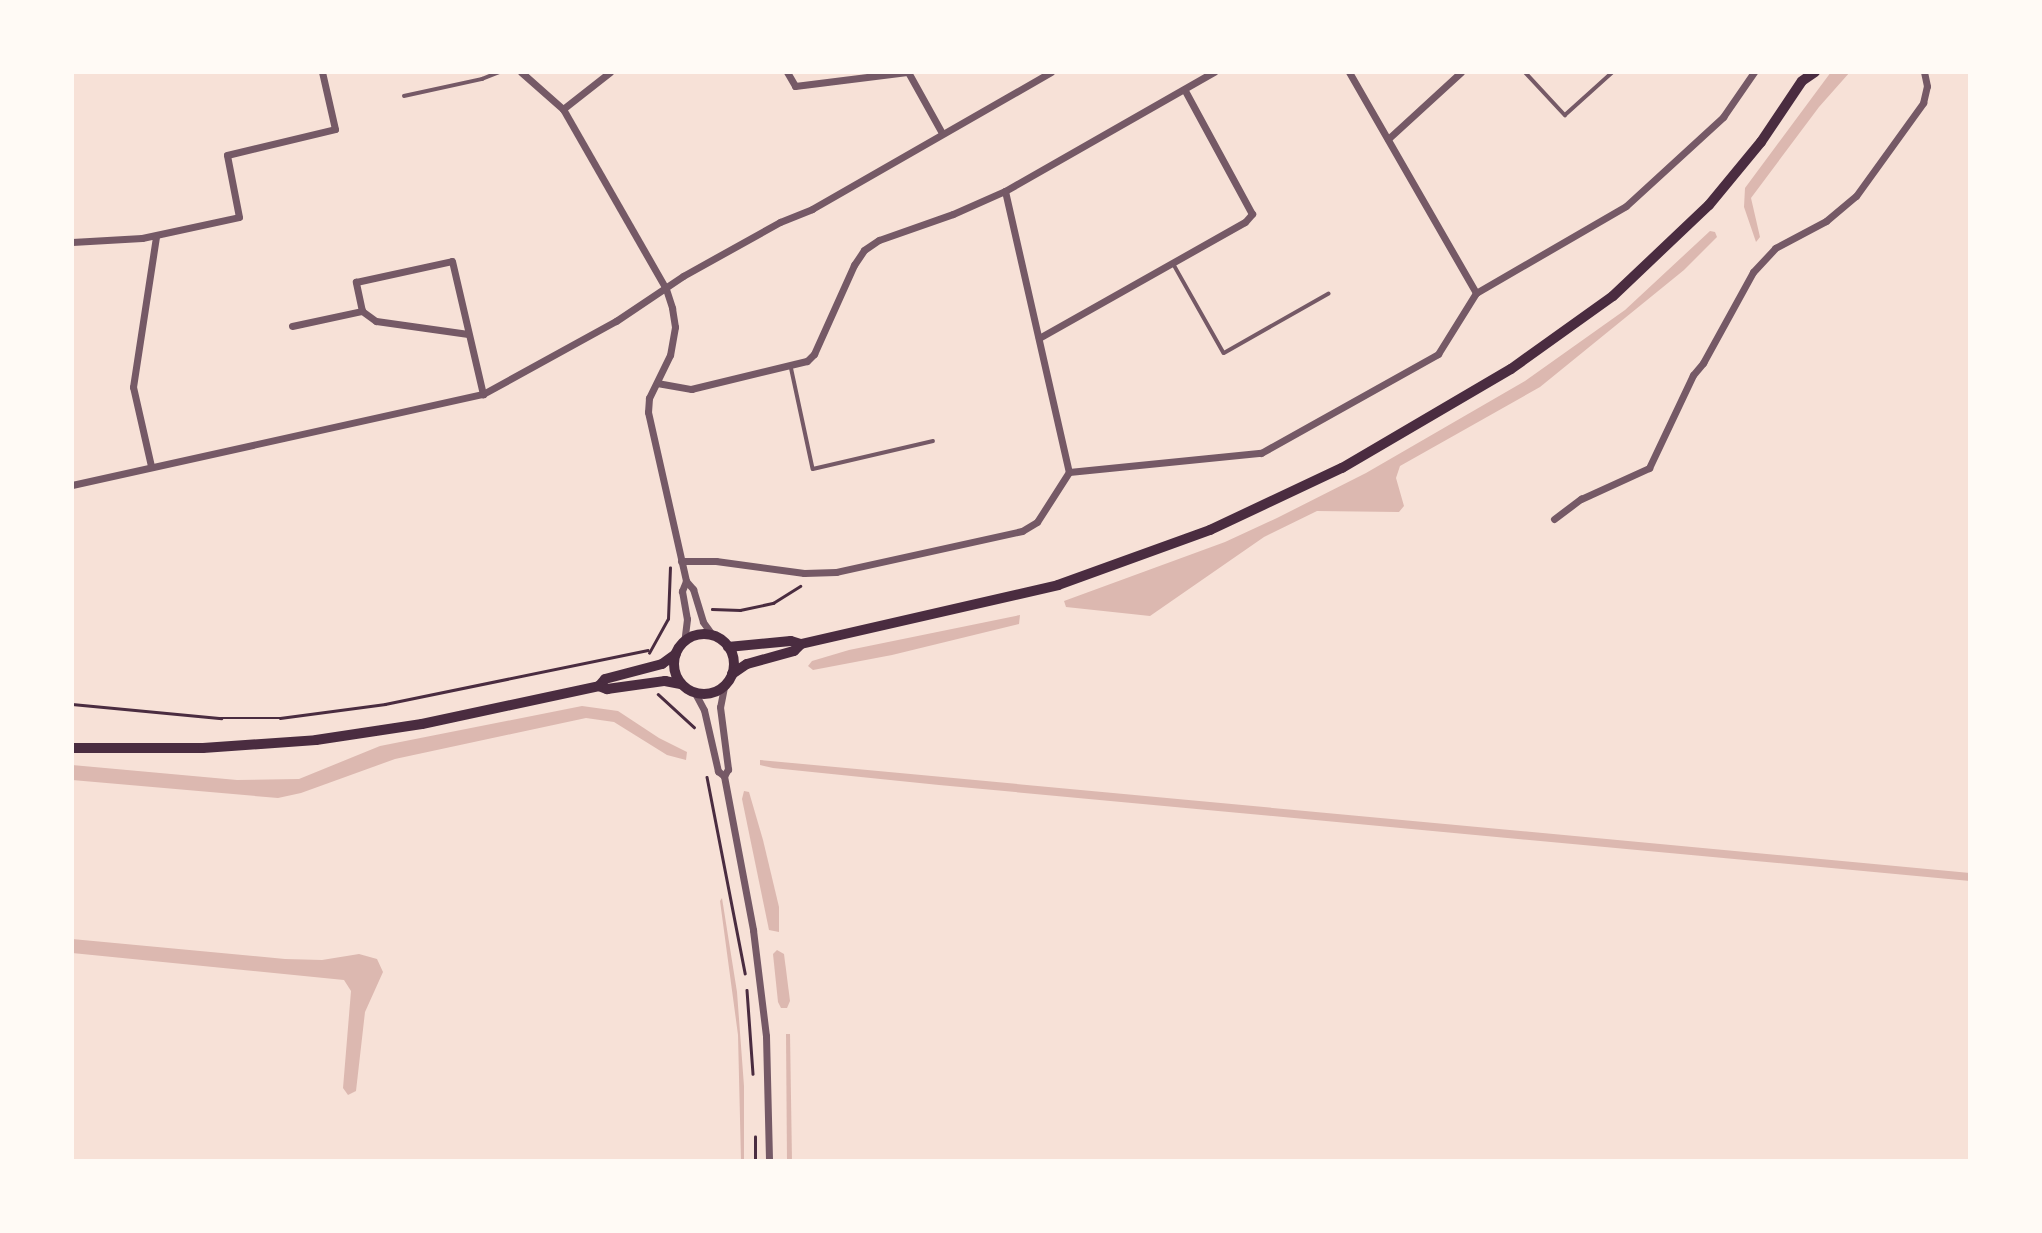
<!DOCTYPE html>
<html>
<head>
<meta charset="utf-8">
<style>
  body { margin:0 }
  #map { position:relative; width:2042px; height:1233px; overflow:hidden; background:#f7e1d7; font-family:"Space Grotesk",sans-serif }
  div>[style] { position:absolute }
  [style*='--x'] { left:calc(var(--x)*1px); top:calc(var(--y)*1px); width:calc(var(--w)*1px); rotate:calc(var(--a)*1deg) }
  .water>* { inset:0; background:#dcb8b0 }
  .path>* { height:2.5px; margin:-1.25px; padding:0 1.25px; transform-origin:1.25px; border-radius:1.25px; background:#4a2c40 }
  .service>* { height:3.5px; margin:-1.75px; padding:0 1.75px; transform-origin:1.75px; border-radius:1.75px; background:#755966 }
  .minor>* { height:7px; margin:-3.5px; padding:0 3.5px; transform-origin:3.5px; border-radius:3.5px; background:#755966 }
  .secondary>* { height:10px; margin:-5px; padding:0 5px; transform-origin:5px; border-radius:5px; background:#4a2c40 }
  .secondary>.ring { margin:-5px; padding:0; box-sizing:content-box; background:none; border:10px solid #4a2c40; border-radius:50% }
  span { translate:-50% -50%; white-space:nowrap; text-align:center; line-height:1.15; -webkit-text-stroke:6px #fffaf5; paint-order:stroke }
  .frame { position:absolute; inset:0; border:74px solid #fffaf5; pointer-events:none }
</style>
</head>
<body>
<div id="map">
  <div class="water">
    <i style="clip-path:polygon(1831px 72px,1850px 72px,1819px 107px,1751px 198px,1760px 237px,1756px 242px,1744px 207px,1745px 188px)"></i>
    <i style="clip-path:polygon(1710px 231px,1715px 232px,1717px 237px,1684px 270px,1540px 387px,1400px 466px,1396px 478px,1404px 506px,1399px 512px,1317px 511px,1264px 537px,1150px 616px,1066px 607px,1064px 601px,1225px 542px,1277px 518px,1366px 473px,1525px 381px,1625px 310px)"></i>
    <i style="clip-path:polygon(1020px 615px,1019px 624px,892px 655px,813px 670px,808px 666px,812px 661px,849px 650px)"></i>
    <i style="clip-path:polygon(582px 706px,618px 711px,659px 738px,687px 752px,686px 760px,667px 755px,614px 722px,586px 718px,395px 759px,301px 793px,278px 798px,72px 780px,72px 765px,237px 780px,299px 779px,380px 746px)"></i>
    <i style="clip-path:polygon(760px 760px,1970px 873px,1970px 881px,939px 785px,773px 768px,760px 765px)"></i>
    <i style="clip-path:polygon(744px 791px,749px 792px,763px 840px,779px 907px,779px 932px,769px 930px,742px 799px)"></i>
    <i style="clip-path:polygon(722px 898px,737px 992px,744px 1086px,744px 1161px,741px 1161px,738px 1035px,720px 901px)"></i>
    <i style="clip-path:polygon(72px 939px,285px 959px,322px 960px,359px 954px,377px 959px,383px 972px,365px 1012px,356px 1091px,348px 1095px,343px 1088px,351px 991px,344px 980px,72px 953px)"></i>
    <i style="clip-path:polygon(777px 950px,784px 954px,790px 1001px,787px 1008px,781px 1008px,778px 1002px,773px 954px)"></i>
    <i style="clip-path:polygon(786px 1034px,790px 1034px,792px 1161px,787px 1161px)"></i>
  </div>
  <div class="path">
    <i style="--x:712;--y:609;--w:28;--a:2"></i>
    <i style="--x:740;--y:610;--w:34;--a:-12"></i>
    <i style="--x:773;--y:603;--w:32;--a:-32"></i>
    <i style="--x:649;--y:653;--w:39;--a:-61"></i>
    <i style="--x:668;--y:619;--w:51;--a:-87.8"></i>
    <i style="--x:658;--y:694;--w:49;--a:42.5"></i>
    <i style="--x:72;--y:704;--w:150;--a:5.4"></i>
    <i style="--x:221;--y:718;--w:59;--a:0"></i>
    <i style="--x:280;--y:718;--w:106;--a:-7.6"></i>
    <i style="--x:385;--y:704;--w:268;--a:-11.6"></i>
    <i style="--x:707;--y:777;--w:200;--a:79"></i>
    <i style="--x:747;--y:990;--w:84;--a:85.9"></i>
    <i style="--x:755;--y:1161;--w:24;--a:-90"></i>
  </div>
  <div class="service">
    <i style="--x:1525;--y:72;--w:59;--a:47.1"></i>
    <i style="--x:1565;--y:115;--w:64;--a:-41.9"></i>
    <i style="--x:404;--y:96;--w:80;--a:-12.3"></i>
    <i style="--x:482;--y:79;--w:18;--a:-22"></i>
    <i style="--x:1173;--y:263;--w:103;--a:60.5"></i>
    <i style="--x:1224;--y:353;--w:120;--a:-29.6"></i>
    <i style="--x:791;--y:366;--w:105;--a:77.9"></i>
    <i style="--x:813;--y:469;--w:123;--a:-13.1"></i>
  </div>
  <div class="minor">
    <i style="--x:521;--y:72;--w:56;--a:41.4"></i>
    <i style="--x:563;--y:109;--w:207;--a:60.2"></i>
    <i style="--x:666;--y:289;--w:20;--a:72"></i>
    <i style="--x:672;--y:308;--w:19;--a:81"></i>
    <i style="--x:675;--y:327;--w:28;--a:100"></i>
    <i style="--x:670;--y:355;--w:48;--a:116"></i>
    <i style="--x:649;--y:398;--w:14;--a:94"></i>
    <i style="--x:648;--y:412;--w:173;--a:77.3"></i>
    <i style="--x:686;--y:581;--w:11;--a:112"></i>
    <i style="--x:682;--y:591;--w:28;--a:80"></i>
    <i style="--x:687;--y:619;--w:23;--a:97"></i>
    <i style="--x:787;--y:72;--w:16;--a:60"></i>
    <i style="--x:795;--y:86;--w:113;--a:-7.1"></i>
    <i style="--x:908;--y:72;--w:70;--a:60.9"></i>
    <i style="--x:1349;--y:72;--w:255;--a:60.1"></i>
    <i style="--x:563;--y:109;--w:60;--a:-38.2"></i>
    <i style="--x:1388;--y:139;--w:99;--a:-42.5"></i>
    <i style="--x:1005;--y:191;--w:241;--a:-29.7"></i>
    <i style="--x:72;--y:242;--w:70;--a:-3.3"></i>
    <i style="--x:142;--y:238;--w:99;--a:-12.2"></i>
    <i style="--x:239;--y:217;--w:63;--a:-101"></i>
    <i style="--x:227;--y:155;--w:111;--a:-13.5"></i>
    <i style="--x:335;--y:129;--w:58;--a:-102.8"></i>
    <i style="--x:362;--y:311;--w:17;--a:36"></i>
    <i style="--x:376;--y:321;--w:93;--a:8"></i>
    <i style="--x:292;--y:326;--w:72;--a:-12.1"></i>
    <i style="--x:362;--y:311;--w:30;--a:-102"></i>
    <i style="--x:356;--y:282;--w:98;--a:-12.3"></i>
    <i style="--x:452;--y:261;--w:137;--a:76.9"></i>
    <i style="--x:1039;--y:338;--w:236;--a:-29.4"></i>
    <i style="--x:1245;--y:222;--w:11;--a:-49"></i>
    <i style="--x:1252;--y:214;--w:142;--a:-118.5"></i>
    <i style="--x:657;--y:383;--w:35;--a:10"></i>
    <i style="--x:691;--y:389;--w:119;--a:-13.6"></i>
    <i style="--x:807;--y:361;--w:10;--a:-45"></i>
    <i style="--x:814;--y:354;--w:98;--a:-65.8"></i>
    <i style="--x:854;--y:265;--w:18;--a:-56"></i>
    <i style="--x:864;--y:250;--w:18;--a:-34"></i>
    <i style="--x:879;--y:240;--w:78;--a:-19.4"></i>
    <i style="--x:953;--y:214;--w:57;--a:-23.9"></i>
    <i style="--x:1005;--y:191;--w:288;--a:77.2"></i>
    <i style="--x:1069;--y:472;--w:59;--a:122.6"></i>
    <i style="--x:1037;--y:522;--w:17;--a:149"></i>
    <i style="--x:1022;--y:531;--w:190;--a:167.6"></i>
    <i style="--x:836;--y:572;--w:32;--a:178"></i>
    <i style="--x:804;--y:573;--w:89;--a:-172.2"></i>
    <i style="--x:716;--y:561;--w:35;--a:180"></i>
    <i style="--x:151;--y:466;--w:81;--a:-102.8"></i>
    <i style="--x:133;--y:387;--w:153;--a:-81.3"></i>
    <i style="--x:1069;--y:472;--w:193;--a:-5.7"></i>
    <i style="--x:1261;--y:453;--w:203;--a:-29.2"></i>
    <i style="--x:1438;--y:354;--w:72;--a:-58.1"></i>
    <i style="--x:1476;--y:293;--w:173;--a:-30.1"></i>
    <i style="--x:1626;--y:206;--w:132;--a:-42.5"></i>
    <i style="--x:1723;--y:117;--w:55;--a:-55.4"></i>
    <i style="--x:72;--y:485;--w:421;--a:-12.5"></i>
    <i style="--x:483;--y:394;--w:152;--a:-28.8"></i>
    <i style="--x:616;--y:321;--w:81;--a:-33.9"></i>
    <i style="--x:683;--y:276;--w:111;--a:-29.1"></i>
    <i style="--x:780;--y:222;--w:35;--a:-22"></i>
    <i style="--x:812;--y:209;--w:275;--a:-29.8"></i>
    <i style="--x:1554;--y:519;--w:34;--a:-37"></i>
    <i style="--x:1581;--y:499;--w:75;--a:-24.5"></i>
    <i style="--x:1649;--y:468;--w:103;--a:-64.7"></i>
    <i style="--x:1693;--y:375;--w:16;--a:-50"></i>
    <i style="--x:1703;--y:363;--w:104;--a:-61.2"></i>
    <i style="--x:1753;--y:272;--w:33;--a:-47"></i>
    <i style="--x:1775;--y:248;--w:58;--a:-27.9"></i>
    <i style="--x:1826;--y:221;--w:39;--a:-40"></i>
    <i style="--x:1856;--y:196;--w:115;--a:-54.2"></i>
    <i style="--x:1923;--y:103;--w:17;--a:-77"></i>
    <i style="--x:1927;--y:86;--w:14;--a:-102"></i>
    <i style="--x:686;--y:581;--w:11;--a:49"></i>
    <i style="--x:693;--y:589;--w:34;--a:73"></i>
    <i style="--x:703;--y:622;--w:17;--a:54"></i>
    <i style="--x:724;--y:687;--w:20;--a:101"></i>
    <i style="--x:720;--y:707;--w:63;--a:82.6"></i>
    <i style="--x:728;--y:769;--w:8;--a:120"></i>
    <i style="--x:695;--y:693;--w:19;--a:62"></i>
    <i style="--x:704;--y:710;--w:63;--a:77.1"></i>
    <i style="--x:718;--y:771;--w:8;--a:40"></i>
    <i style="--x:724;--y:776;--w:157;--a:79.3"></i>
    <i style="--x:753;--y:930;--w:107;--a:83"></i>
    <i style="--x:766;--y:1036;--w:125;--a:88.6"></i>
  </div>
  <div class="secondary">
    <i class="ring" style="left:674px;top:634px;width:50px;height:50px"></i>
    <i style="--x:728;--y:647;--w:63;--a:-5.4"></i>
    <i style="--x:791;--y:641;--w:10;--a:17"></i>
    <i style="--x:801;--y:644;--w:264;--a:-12.9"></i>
    <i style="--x:1058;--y:585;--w:162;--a:-19.9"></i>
    <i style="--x:1210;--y:530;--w:146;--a:-25.2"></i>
    <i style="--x:1342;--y:468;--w:196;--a:-30.4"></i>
    <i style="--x:1511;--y:369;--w:125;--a:-35.6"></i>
    <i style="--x:1613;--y:296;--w:132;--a:-43.5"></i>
    <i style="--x:1709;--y:205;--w:82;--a:-50.5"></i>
    <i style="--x:1761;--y:142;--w:73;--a:-56.1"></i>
    <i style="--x:1802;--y:81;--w:16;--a:-35"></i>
    <i style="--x:732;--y:674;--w:18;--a:-34"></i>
    <i style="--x:747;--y:664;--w:49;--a:-15.5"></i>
    <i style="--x:794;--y:651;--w:10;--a:-45"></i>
    <i style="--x:599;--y:686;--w:9;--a:-49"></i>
    <i style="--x:605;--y:679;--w:59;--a:-14.7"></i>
    <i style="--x:662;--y:664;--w:17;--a:-36"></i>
    <i style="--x:72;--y:748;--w:131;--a:0"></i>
    <i style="--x:203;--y:748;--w:113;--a:-4"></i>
    <i style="--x:316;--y:740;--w:107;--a:-8.6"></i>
    <i style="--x:422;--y:724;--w:181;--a:-12.1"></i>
    <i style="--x:599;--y:686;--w:9;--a:21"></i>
    <i style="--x:607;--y:689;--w:59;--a:-7.9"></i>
    <i style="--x:665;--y:681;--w:16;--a:11"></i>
  </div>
  <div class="frame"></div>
</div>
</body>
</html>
